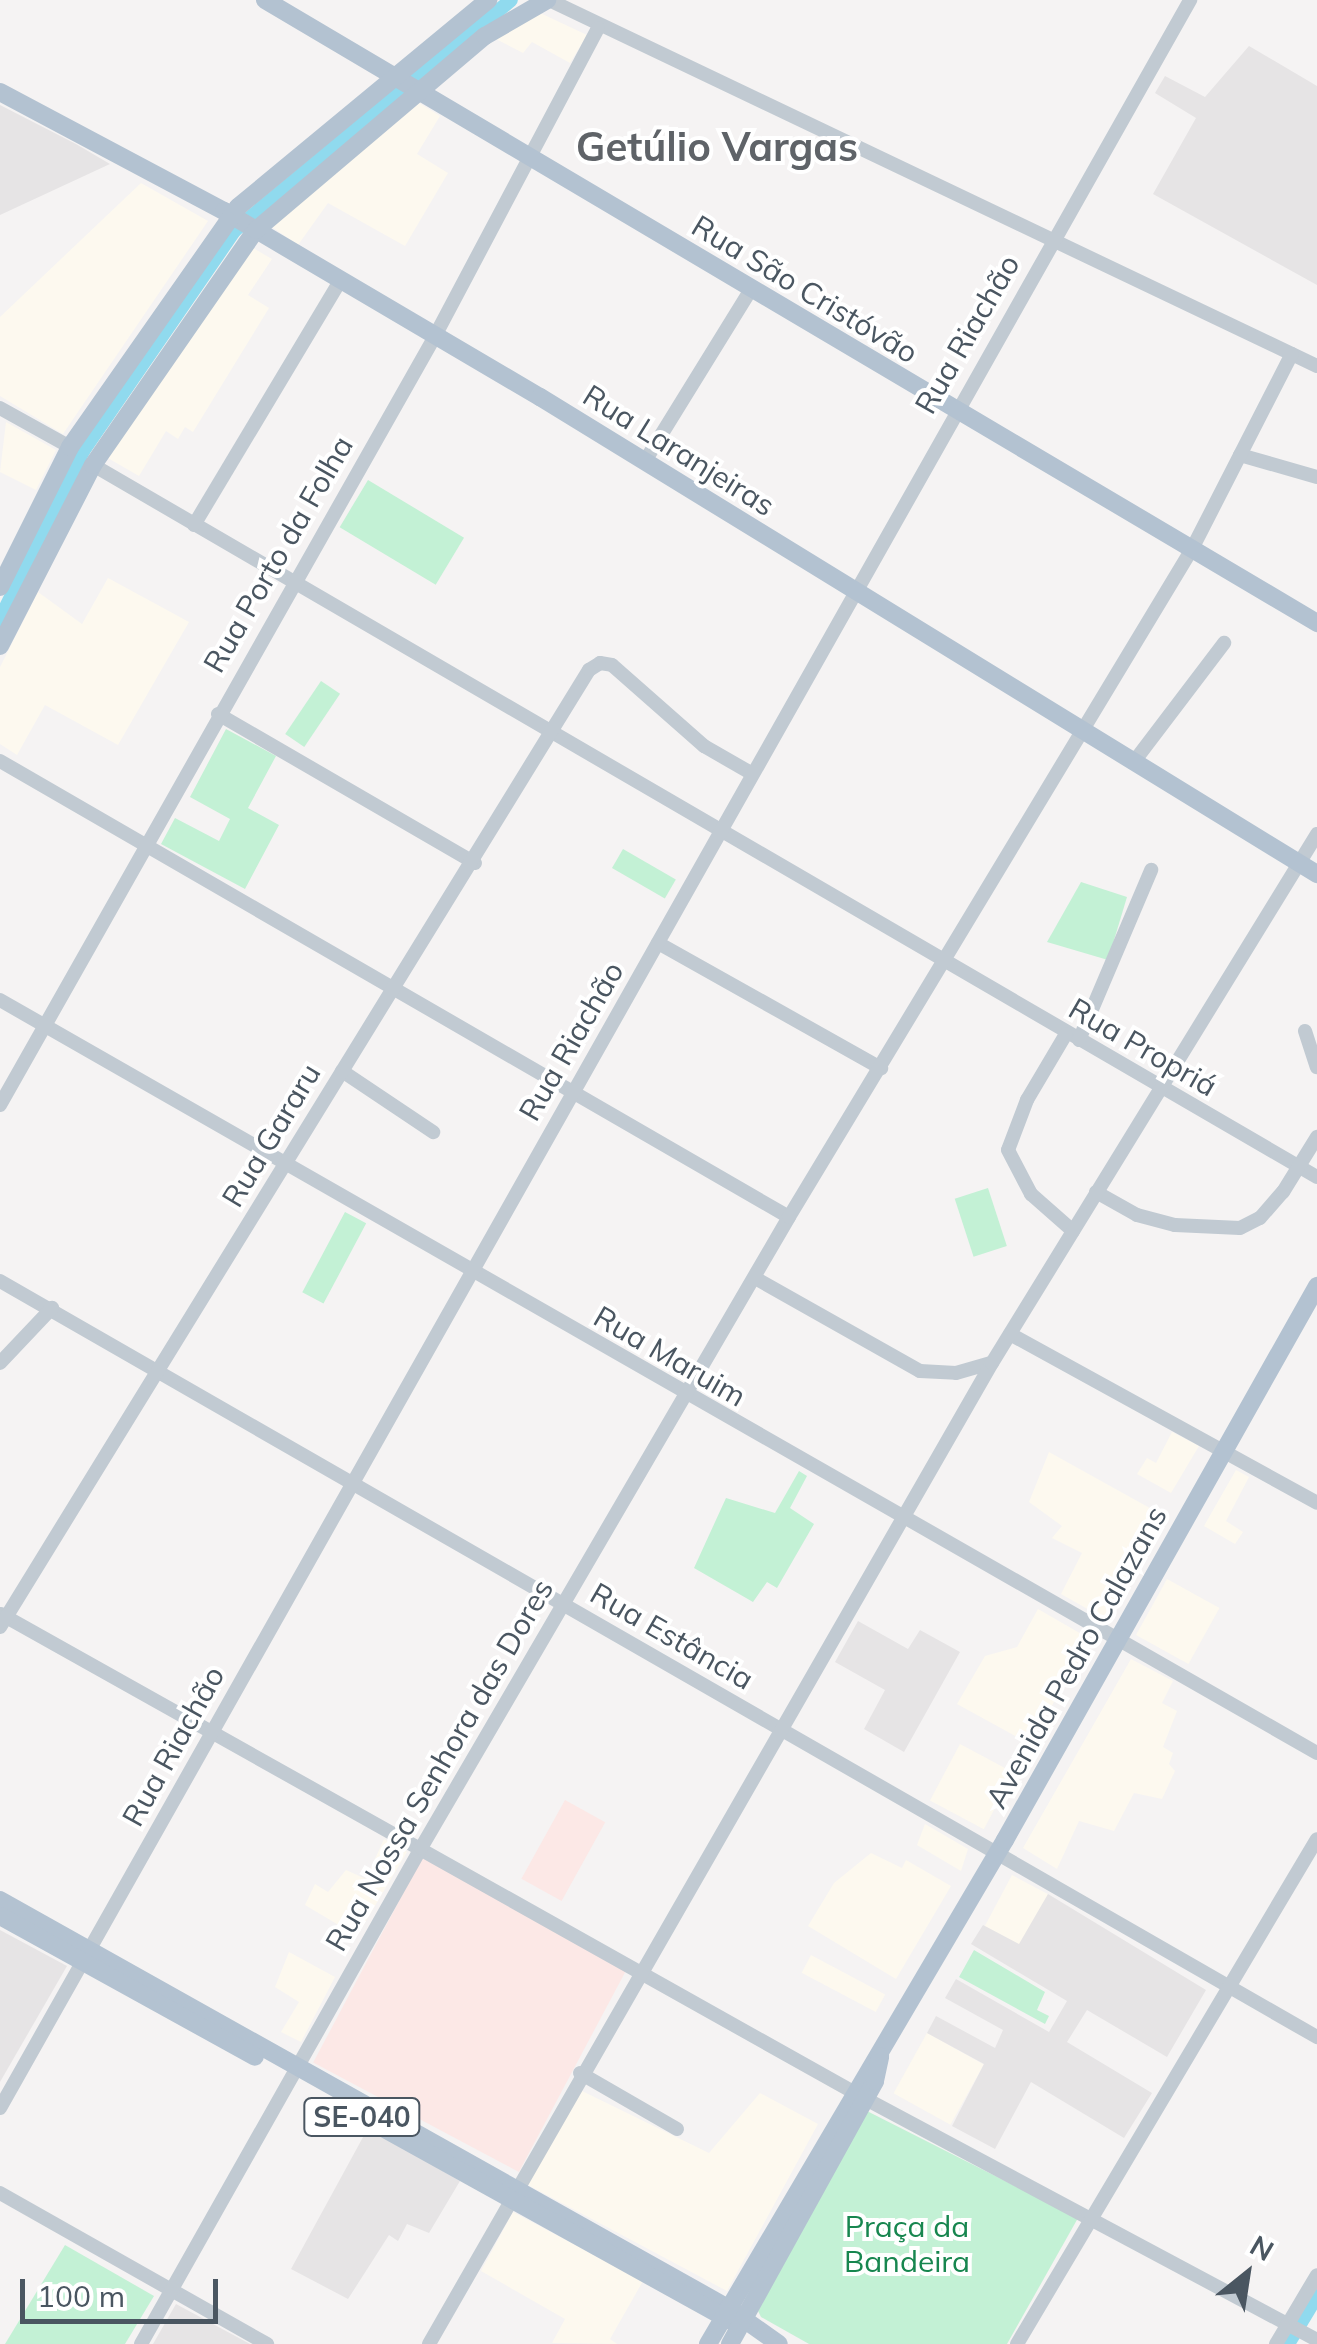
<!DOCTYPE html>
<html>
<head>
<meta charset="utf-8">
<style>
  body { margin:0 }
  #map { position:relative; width:1317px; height:2344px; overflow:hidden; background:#f5f3f3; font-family:Mulish,sans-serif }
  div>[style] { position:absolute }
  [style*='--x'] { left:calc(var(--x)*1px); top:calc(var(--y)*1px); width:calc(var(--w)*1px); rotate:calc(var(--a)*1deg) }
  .commercial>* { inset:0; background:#fdf9ef; transform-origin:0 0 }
  .education>* { inset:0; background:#e6e4e5 }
  .medical>* { inset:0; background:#fce8e6; transform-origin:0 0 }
  .green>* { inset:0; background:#c3f1d5; transform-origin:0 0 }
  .canal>* { height:14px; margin:-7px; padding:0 7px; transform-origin:7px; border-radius:7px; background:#90daee }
  .minor>* { height:14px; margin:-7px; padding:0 7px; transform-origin:7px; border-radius:7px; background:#c1cad2 }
  .major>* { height:18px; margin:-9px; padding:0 9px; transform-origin:9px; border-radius:9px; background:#b3c2d1 }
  span { translate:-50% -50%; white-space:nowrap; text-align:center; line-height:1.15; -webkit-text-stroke:8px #fff; paint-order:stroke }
  .shield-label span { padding:2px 8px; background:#fff; border:2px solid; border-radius:8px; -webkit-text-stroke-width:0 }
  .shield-label { font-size:28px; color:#4a5661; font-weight:700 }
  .street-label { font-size:30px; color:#4a5661 }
  .park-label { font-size:30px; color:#17864f }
  .district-label { font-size:40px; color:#5f6368; font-weight:700 }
  .north { position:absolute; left:1197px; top:2224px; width:100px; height:100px; -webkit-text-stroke:8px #fff; paint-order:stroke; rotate:30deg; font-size:28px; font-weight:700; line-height:40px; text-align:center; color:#4a5661 }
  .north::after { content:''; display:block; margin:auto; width:35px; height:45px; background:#4a5661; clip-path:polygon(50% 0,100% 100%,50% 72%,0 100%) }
  .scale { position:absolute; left:20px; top:2279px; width:198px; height:45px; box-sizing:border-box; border:5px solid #4a5661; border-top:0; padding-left:12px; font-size:30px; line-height:35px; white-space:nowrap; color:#4a5661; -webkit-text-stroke:8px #fff; paint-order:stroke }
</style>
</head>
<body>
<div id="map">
  <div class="commercial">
    <i style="clip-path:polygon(538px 12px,587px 35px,570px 63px,532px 42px,523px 53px,494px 38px)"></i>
    <i style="clip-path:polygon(419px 103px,440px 116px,417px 154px,448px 173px,405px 246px,328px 203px,298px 245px,272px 227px)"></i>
    <i style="clip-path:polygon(141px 183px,208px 221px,63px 434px,0 396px,0 317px)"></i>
    <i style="clip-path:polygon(253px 248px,272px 259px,248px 295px,269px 308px,193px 432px,185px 427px,178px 439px,166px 431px,139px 476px,106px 457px)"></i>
    <i style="clip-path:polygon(6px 422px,56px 450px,36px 490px,0 472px)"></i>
    <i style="clip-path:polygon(108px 578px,189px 622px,118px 745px,45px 705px,17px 755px,0 744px,0 667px,38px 592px,82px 624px)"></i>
    <i style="clip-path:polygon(1172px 1432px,1199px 1446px,1171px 1493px,1137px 1474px,1147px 1458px,1156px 1463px)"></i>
    <i style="clip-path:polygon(1049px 1452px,1166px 1517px,1107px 1620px,1061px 1594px,1082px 1553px,1052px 1538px,1062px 1526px,1029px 1502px)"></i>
    <i style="clip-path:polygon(1236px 1470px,1249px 1477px,1226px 1521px,1243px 1532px,1235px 1544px,1204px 1526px)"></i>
    <i style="left:1167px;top:1579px;width:60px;height:64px;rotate:29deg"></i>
    <i style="clip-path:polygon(1038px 1609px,1090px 1639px,1030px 1744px,957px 1704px,985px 1656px,1017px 1647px)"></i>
    <i style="clip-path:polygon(1131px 1659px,1173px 1681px,1162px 1703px,1177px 1711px,1163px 1747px,1173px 1753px,1169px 1764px,1175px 1771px,1162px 1799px,1134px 1793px,1114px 1831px,1079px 1821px,1057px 1869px,1023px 1848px)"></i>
    <i style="left:960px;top:1744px;width:61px;height:64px;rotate:28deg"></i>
    <i style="clip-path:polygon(925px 1824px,968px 1849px,961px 1871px,917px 1845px)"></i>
    <i style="clip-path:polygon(384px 1839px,407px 1852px,357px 1936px,305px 1905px,315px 1884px,328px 1892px,346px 1870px,366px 1879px)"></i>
    <i style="clip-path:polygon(871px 1853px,902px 1868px,906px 1860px,951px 1886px,896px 1979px,808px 1926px,834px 1883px)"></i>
    <i style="left:1012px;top:1875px;width:41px;height:58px;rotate:28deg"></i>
    <i style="clip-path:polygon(289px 1952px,335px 1977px,301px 2042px,281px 2032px,299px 2002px,275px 1987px)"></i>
    <i style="left:811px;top:1955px;width:84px;height:20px;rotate:28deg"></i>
    <i style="left:927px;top:2033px;width:65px;height:69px;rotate:29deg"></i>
    <i style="clip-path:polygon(580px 2090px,709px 2153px,760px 2093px,818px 2124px,727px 2291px,528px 2185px)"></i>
    <i style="clip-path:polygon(513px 2212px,643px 2281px,610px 2339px,617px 2344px,552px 2343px,565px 2319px,481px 2271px)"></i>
  </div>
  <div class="education">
    <i style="clip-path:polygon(1249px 46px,1317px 86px,1317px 285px,1153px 194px,1196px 118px,1155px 93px,1165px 76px,1205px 97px)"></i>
    <i style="clip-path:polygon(0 105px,76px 144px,110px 164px,0 215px)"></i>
    <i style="clip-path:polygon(858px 1621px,908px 1649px,920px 1630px,960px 1652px,904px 1752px,864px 1729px,885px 1690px,835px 1662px)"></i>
    <i style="clip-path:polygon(1048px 1894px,1206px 1990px,1167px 2057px,1087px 2010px,1067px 2042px,1152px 2093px,1124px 2138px,1031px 2082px,995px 2149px,952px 2126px,984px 2064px,927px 2033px,936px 2016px,995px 2048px,1003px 2030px,945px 1998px,956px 1979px,1049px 2032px,1067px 2001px,971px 1944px,983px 1925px,1019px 1944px)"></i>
    <i style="clip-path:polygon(0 1930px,67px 1966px,0 2082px)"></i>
    <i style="clip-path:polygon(368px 2128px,460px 2181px,429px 2233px,407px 2224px,398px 2241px,389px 2235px,348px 2299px,291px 2269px)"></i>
    <i style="clip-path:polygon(176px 2304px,250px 2344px,153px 2344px)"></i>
  </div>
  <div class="medical">
    <i style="left:565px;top:1800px;width:46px;height:90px;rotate:29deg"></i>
    <i style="left:423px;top:1856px;width:233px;height:234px;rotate:28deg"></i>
  </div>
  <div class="green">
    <i style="left:368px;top:480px;width:112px;height:55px;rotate:31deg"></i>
    <i style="left:321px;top:681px;width:23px;height:64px;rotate:34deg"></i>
    <i style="clip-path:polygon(226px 729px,276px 756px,248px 808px,279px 825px,245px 889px,161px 844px,175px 818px,219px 841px,230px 819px,190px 797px)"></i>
    <i style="left:623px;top:849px;width:61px;height:22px;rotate:30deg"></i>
    <i style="clip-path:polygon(1081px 882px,1127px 897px,1108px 960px,1047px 942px)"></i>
    <i style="left:988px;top:1188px;width:61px;height:35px;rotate:72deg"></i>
    <i style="left:345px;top:1212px;width:24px;height:91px;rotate:28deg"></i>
    <i style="clip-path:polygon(799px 1471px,807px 1476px,790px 1508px,814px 1524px,777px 1588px,767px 1582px,753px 1602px,694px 1568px,726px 1498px,775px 1513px)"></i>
    <i style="clip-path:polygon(974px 1950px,1045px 1992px,1037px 2010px,1049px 2016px,1045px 2024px,959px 1977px)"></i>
    <i style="clip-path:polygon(865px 2110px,1078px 2218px,1007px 2344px,809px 2344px,761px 2317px,758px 2311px)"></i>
    <i style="clip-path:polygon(65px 2245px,154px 2296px,125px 2344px,5px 2344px)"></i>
  </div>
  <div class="canal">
    <i style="--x:0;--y:619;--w:187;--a:-63.7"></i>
    <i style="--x:83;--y:451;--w:268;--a:-55.5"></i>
    <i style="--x:235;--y:230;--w:359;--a:-39.8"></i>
    <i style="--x:1288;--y:2344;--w:56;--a:-58.9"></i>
  </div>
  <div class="minor">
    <i style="--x:549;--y:0;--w:851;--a:25.48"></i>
    <i style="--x:0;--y:408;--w:80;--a:29.1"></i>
    <i style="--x:1240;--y:455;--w:80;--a:15.9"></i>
    <i style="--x:645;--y:461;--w:203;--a:-58.3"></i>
    <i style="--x:93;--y:465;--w:1416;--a:30.19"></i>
    <i style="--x:194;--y:525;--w:284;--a:-59.1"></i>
    <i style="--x:218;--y:714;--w:297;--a:30.1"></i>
    <i style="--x:0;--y:761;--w:911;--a:30.03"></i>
    <i style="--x:1133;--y:763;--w:151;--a:-52.8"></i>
    <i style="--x:658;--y:943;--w:256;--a:29.3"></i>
    <i style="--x:0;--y:1000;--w:1517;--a:29.76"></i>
    <i style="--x:1305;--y:1031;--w:38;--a:72"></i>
    <i style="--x:1066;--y:1034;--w:77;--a:120.6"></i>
    <i style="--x:1027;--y:1100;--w:53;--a:110.8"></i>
    <i style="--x:1008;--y:1150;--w:50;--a:62.4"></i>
    <i style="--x:1031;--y:1194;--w:56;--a:41.4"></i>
    <i style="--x:1079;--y:1040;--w:185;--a:-67"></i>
    <i style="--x:342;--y:1071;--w:110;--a:33.8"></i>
    <i style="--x:0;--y:1105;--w:884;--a:-60.5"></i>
    <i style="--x:435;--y:336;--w:348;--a:-62.1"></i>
    <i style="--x:1096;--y:1192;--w:47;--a:29.3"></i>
    <i style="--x:1137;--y:1215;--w:39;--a:15"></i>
    <i style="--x:1175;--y:1225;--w:65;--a:2.6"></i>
    <i style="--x:1240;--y:1228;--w:22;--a:-27"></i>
    <i style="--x:1260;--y:1218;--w:35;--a:-49"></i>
    <i style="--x:1283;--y:1192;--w:65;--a:-58.3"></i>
    <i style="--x:755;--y:1278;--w:189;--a:29.4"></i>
    <i style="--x:920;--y:1371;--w:36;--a:3"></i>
    <i style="--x:956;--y:1373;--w:37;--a:-16"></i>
    <i style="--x:0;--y:1281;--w:1519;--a:29.86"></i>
    <i style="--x:1010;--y:1334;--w:350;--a:28.8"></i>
    <i style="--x:0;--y:1363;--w:76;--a:-46.6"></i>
    <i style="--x:1;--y:1614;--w:977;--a:29.29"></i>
    <i style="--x:0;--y:1627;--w:1124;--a:-58.39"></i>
    <i style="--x:589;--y:670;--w:13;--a:-32"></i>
    <i style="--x:600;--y:663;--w:12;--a:9"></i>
    <i style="--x:612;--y:665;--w:123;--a:41.4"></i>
    <i style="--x:704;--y:746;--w:54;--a:29.9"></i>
    <i style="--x:580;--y:2073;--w:112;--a:30"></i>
    <i style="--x:864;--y:2098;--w:514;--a:28.11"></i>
    <i style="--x:0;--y:2108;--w:2421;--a:-60.55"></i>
    <i style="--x:0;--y:2193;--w:307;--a:29.5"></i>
    <i style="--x:141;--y:2344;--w:570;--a:-60.55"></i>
    <i style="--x:421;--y:1848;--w:730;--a:-59.75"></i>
    <i style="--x:789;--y:1217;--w:780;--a:-58.9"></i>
    <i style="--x:1192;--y:549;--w:219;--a:-62.9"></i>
    <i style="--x:429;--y:2344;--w:1131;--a:-60.15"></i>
    <i style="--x:992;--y:1363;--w:621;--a:-58.43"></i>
    <i style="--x:1017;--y:2344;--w:587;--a:-59.29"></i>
    <i style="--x:1276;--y:2344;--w:80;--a:-59.3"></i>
  </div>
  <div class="major">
    <i style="--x:265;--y:0;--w:1223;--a:30.63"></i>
    <i style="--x:0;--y:92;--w:254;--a:28"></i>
    <i style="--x:224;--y:211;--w:367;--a:30.5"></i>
    <i style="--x:540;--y:397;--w:912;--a:31.55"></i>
    <i style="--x:0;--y:587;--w:157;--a:-63.4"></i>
    <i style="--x:70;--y:447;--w:293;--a:-55"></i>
    <i style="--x:238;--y:207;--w:325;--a:-39.6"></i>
    <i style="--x:0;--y:646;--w:203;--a:-62.8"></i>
    <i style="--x:93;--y:465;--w:286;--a:-55.3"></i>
    <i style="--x:256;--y:230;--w:300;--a:-40.3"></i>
    <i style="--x:485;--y:36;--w:72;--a:-30.1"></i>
    <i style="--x:0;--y:1900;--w:835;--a:29.27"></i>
    <i style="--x:728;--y:2308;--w:62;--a:35.2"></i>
    <i style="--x:0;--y:1916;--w:291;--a:28.9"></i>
    <i style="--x:352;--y:2111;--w:433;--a:29"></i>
    <i style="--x:708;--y:2344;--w:585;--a:-59.49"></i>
    <i style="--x:1005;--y:1840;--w:636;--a:-60.61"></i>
    <i style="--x:730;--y:2344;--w:300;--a:-61.1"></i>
    <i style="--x:875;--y:2081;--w:25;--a:-78"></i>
  </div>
  <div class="shield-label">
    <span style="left:362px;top:2117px">SE-040</span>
  </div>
  <div class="street-label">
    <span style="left:805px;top:289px;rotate:31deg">Rua São Cristóvão</span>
    <span style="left:967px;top:334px;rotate:-60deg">Rua Riachão</span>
    <span style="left:679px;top:450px;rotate:32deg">Rua Laranjeiras</span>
    <span style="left:278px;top:554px;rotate:-60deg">Rua Porto da Folha</span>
    <span style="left:571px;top:1041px;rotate:-60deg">Rua Riachão</span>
    <span style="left:1143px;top:1047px;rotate:30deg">Rua Propriá</span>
    <span style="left:271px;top:1135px;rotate:-59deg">Rua Gararu</span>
    <span style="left:670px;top:1356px;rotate:30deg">Rua Maruim</span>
    <span style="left:672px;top:1636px;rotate:30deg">Rua Estância</span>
    <span style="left:1076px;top:1657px;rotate:-61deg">Avenida Pedro Calazans</span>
    <span style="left:173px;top:1746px;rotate:-61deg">Rua Riachão</span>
    <span style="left:439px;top:1765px;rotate:-60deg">Rua Nossa Senhora das Dores</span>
  </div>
  <div class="park-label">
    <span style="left:907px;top:2243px">Praça da<br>Bandeira</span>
  </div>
  <div class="district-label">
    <span style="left:717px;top:146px">Getúlio Vargas</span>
  </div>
  <div class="north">N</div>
  <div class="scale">100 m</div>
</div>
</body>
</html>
